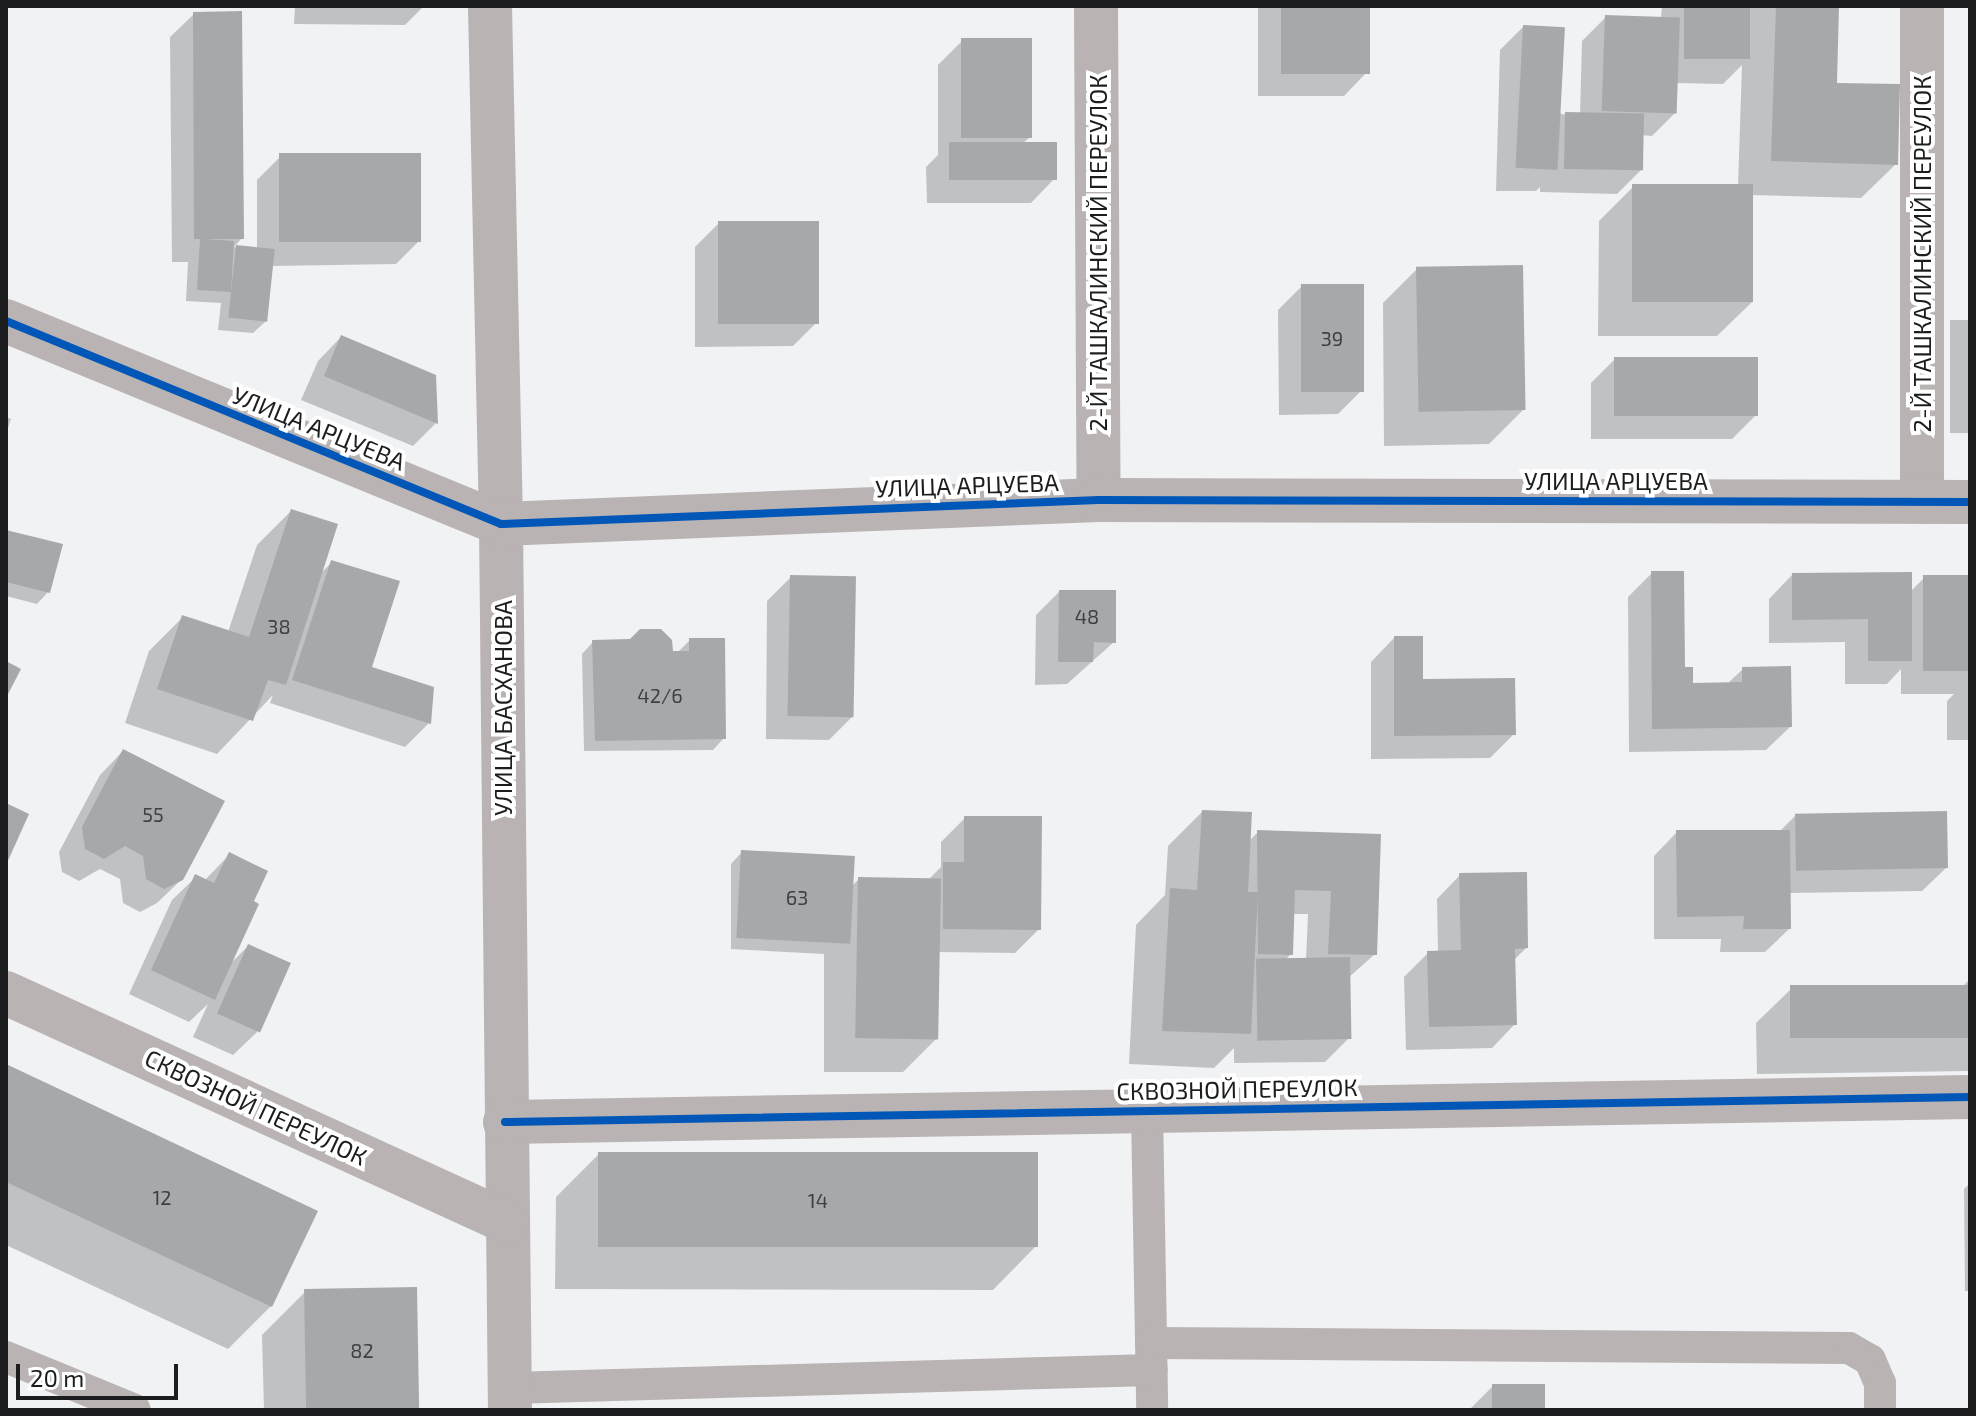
<!DOCTYPE html>
<html>
<head>
<meta charset="utf-8">
<style>
  body { margin:0 }
  #map { position:relative; width:1976px; height:1416px; overflow:hidden; background:#f0f2f4; font-family:"Exo 2",sans-serif }
  div>[style] { position:absolute }
  [style*='--x'] { left:calc(var(--x)*1px); top:calc(var(--y)*1px); width:calc(var(--w)*1px); rotate:calc(var(--a)*1deg) }
  .shadow>* { inset:0; background:#0003; transform-origin:0 0 }
  .building>* { inset:0; background:#a7a8a9; transform-origin:0 0 }
  .service>* { height:32px; margin:-16px; padding:0 16px; transform-origin:16px; border-radius:16px; background:#bab3b3 }
  .minor>* { height:44px; margin:-22px; padding:0 22px; transform-origin:22px; border-radius:22px; background:#bab3b3 }
  .cycleway>* { height:8px; margin:-4px; padding:0 4px; transform-origin:4px; border-radius:4px; background:#0057b8 }
  span { translate:-50% -50%; white-space:nowrap; text-align:center; line-height:1.15; -webkit-text-stroke:8px #fff; paint-order:stroke }
  .number-label { font-size:20px; color:#3f4041 }
  .number-label span { -webkit-text-stroke-width:0 }
  .street-label { font-size:24px; color:#1c1d1e }
  .frame { position:absolute; inset:0; border:8px solid #1c1d1e; pointer-events:none }
  .scale { position:absolute; left:16px; top:1364px; width:162px; height:36px; box-sizing:border-box; border:4px solid #1c1d1e; border-top:0; padding-left:10px; font-size:24px; line-height:28px; white-space:nowrap; color:#1c1d1e; -webkit-text-stroke:6px #fff; paint-order:stroke }
</style>
</head>
<body>
<div id="map">
  <div class="shadow">
    <i style="clip-path:polygon(295px 6px,424px 6px,405px 25px,294px 24px)"></i>
    <i style="clip-path:polygon(1258px 6px,1368px 6px,1367px 72px,1344px 96px,1258px 96px)"></i>
    <i style="clip-path:polygon(1662px 6px,1837px 6px,1835px 85px,1896px 164px,1861px 198px,1752px 195px,1752px 302px,1717px 336px,1598px 336px,1599px 221px,1633px 187px,1738px 186px,1742px 65px,1723px 84px,1676px 83px,1676px 112px,1652px 136px,1641px 135px,1641px 170px,1617px 194px,1540px 192px,1540px 187px,1536px 191px,1496px 191px,1500px 50px,1523px 27px,1561px 114px,1580px 115px,1582px 41px,1606px 17px,1661px 18px)"></i>
    <i style="clip-path:polygon(194px 14px,242px 238px,234px 247px,257px 249px,257px 180px,280px 157px,419px 241px,396px 264px,271px 266px,265px 322px,253px 333px,218px 330px,221px 303px,186px 301px,188px 262px,172px 262px,170px 37px)"></i>
    <i style="clip-path:polygon(962px 41px,1030px 137px,1022px 144px,1054px 179px,1031px 203px,927px 203px,926px 167px,938px 155px,938px 65px)"></i>
    <i style="clip-path:polygon(719px 223px,817px 322px,793px 346px,695px 347px,695px 247px)"></i>
    <i style="clip-path:polygon(1417px 269px,1523px 410px,1489px 444px,1384px 446px,1383px 303px)"></i>
    <i style="clip-path:polygon(1302px 286px,1361px 391px,1338px 414px,1279px 415px,1278px 310px)"></i>
    <i style="left:1970px;top:320px;width:113px;height:20px;rotate:90deg"></i>
    <i style="clip-path:polygon(341px 337px,436px 423px,413px 446px,301px 400px,318px 361px)"></i>
    <i style="clip-path:polygon(1615px 359px,1756px 415px,1732px 439px,1591px 439px,1591px 383px)"></i>
    <i style="clip-path:polygon(6px 417px,11px 419px,6px 434px)"></i>
    <i style="clip-path:polygon(291px 511px,320px 574px,332px 562px,369px 669px,432px 689px,429px 723px,405px 747px,270px 703px,273px 695px,217px 754px,125px 723px,149px 651px,183px 617px,228px 632px,257px 545px)"></i>
    <i style="clip-path:polygon(6px 532px,48px 592px,37px 604px,6px 596px)"></i>
    <i style="clip-path:polygon(1652px 573px,1691px 685px,1727px 684px,1743px 669px,1790px 727px,1766px 750px,1629px 752px,1628px 597px)"></i>
    <i style="clip-path:polygon(1792px 575px,1910px 592px,1924px 578px,1970px 577px,1970px 740px,1947px 740px,1947px 701px,1954px 694px,1901px 694px,1901px 669px,1887px 684px,1845px 684px,1845px 642px,1769px 643px,1769px 599px)"></i>
    <i style="clip-path:polygon(791px 577px,853px 716px,829px 740px,766px 739px,767px 601px)"></i>
    <i style="clip-path:polygon(1059px 592px,1114px 642px,1067px 684px,1035px 685px,1036px 615px)"></i>
    <i style="clip-path:polygon(1394px 638px,1421px 681px,1514px 734px,1490px 758px,1371px 759px,1371px 662px)"></i>
    <i style="clip-path:polygon(690px 640px,724px 738px,713px 750px,584px 751px,582px 654px,593px 642px,631px 641px,671px 653px,678px 652px)"></i>
    <i style="clip-path:polygon(123px 751px,182px 879px,157px 903px,140px 912px,123px 903px,120px 879px,100px 869px,79px 881px,62px 872px,59px 852px,100px 775px)"></i>
    <i style="clip-path:polygon(evenodd,1202px 812px,1249px 841px,1258px 832px,1379px 836px,1375px 954px,1348px 978px,1349px 1038px,1325px 1062px,1234px 1063px,1234px 1048px,1214px 1068px,1129px 1064px,1136px 925px,1165px 895px,1168px 846px,1202px 812px,1292px 914px,1308px 914px,1306px 960px,1285px 960px,1291px 954px,1292px 914px)"></i>
    <i style="clip-path:polygon(1796px 815px,1946px 868px,1922px 891px,1789px 893px,1789px 929px,1765px 952px,1720px 952px,1721px 939px,1654px 939px,1654px 856px,1677px 832px,1779px 832px)"></i>
    <i style="clip-path:polygon(965px 818px,1039px 929px,1015px 953px,938px 952px,937px 1038px,903px 1072px,824px 1072px,824px 954px,731px 949px,731px 864px,742px 852px,851px 887px,859px 879px,928px 880px,941px 867px,941px 842px)"></i>
    <i style="clip-path:polygon(229px 855px,229px 965px,248px 946px,257px 1032px,233px 1055px,193px 1037px,208px 1004px,189px 1022px,129px 994px,172px 900px,196px 877px,204px 881px)"></i>
    <i style="clip-path:polygon(1460px 875px,1526px 948px,1514px 960px,1515px 1024px,1492px 1048px,1406px 1050px,1404px 977px,1428px 953px,1438px 953px,1437px 899px)"></i>
    <i style="clip-path:polygon(1970px 979px,1970px 1071px,1757px 1074px,1756px 1023px,1791px 989px,1964px 985px)"></i>
    <i style="clip-path:polygon(6px 1066px,271px 1306px,228px 1349px,6px 1245px)"></i>
    <i style="clip-path:polygon(599px 1154px,1036px 1246px,993px 1290px,555px 1289px,556px 1197px)"></i>
    <i style="clip-path:polygon(1970px 1183px,1970px 1291px,1965px 1291px,1964px 1189px)"></i>
    <i style="clip-path:polygon(305px 1292px,418px 1410px,264px 1410px,262px 1335px)"></i>
    <i style="clip-path:polygon(1493px 1386px,1542px 1410px,1469px 1410px)"></i>
  </div>
  <div class="building">
    <i style="left:1281px;top:6px;width:89px;height:68px"></i>
    <i style="left:1684px;top:6px;width:66px;height:53px"></i>
    <i style="clip-path:polygon(1776px 6px,1839px 6px,1837px 83px,1900px 84px,1898px 165px,1771px 161px)"></i>
    <i style="clip-path:polygon(242px 11px,244px 239px,204px 239px,234px 241px,231px 292px,197px 290px,200px 239px,194px 239px,193px 12px)"></i>
    <i style="left:1605px;top:15px;width:75px;height:96px;rotate:2deg"></i>
    <i style="left:1523px;top:25px;width:42px;height:143px;rotate:3deg"></i>
    <i style="left:1032px;top:38px;width:100px;height:71px;rotate:90deg"></i>
    <i style="left:1565px;top:112px;width:79px;height:57px;rotate:1deg"></i>
    <i style="left:949px;top:142px;width:108px;height:38px"></i>
    <i style="left:421px;top:153px;width:89px;height:142px;rotate:90deg"></i>
    <i style="left:1753px;top:184px;width:118px;height:121px;rotate:90deg"></i>
    <i style="left:718px;top:221px;width:101px;height:103px"></i>
    <i style="left:236px;top:245px;width:39px;height:73px;rotate:6deg"></i>
    <i style="left:1523px;top:265px;width:145px;height:107px;rotate:89deg"></i>
    <i style="left:1301px;top:284px;width:63px;height:108px"></i>
    <i style="clip-path:polygon(341px 335px,436px 375px,438px 424px,324px 376px)"></i>
    <i style="left:1614px;top:357px;width:144px;height:59px"></i>
    <i style="clip-path:polygon(291px 509px,338px 524px,286px 685px,268px 680px,253px 721px,157px 689px,182px 615px,249px 637px)"></i>
    <i style="clip-path:polygon(6px 530px,63px 544px,50px 593px,6px 582px)"></i>
    <i style="clip-path:polygon(331px 560px,400px 581px,372px 667px,434px 687px,431px 724px,292px 680px)"></i>
    <i style="clip-path:polygon(1651px 571px,1684px 571px,1685px 667px,1693px 667px,1693px 683px,1742px 682px,1742px 667px,1791px 666px,1792px 727px,1652px 729px)"></i>
    <i style="clip-path:polygon(1912px 572px,1912px 661px,1868px 661px,1868px 619px,1792px 620px,1792px 573px)"></i>
    <i style="left:790px;top:575px;width:66px;height:141px;rotate:1deg"></i>
    <i style="left:1970px;top:575px;width:96px;height:47px;rotate:90deg"></i>
    <i style="clip-path:polygon(1059px 590px,1116px 590px,1116px 643px,1094px 642px,1093px 662px,1058px 662px)"></i>
    <i style="clip-path:polygon(640px 629px,661px 629px,672px 640px,673px 651px,689px 651px,689px 638px,725px 638px,726px 739px,595px 741px,592px 640px,630px 639px)"></i>
    <i style="clip-path:polygon(1394px 636px,1423px 636px,1423px 679px,1515px 678px,1516px 735px,1394px 736px)"></i>
    <i style="clip-path:polygon(6px 661px,21px 669px,6px 698px)"></i>
    <i style="clip-path:polygon(123px 749px,225px 801px,183px 880px,164px 889px,146px 879px,143px 856px,125px 846px,104px 859px,85px 849px,82px 827px)"></i>
    <i style="clip-path:polygon(6px 803px,29px 814px,6px 865px)"></i>
    <i style="clip-path:polygon(1202px 810px,1252px 812px,1248px 892px,1258px 892px,1251px 1034px,1162px 1031px,1170px 888px,1197px 890px)"></i>
    <i style="left:1947px;top:811px;width:57px;height:152px;rotate:89deg"></i>
    <i style="clip-path:polygon(964px 816px,1042px 816px,1041px 930px,943px 929px,943px 862px,964px 862px)"></i>
    <i style="clip-path:polygon(1257px 830px,1381px 834px,1377px 955px,1328px 954px,1331px 891px,1295px 890px,1293px 955px,1258px 954px)"></i>
    <i style="clip-path:polygon(1676px 830px,1790px 830px,1791px 929px,1743px 929px,1744px 916px,1677px 917px)"></i>
    <i style="left:741px;top:850px;width:114px;height:88px;rotate:3deg"></i>
    <i style="clip-path:polygon(229px 852px,268px 871px,254px 901px,259px 904px,215px 1000px,151px 970px,195px 874px,214px 883px)"></i>
    <i style="clip-path:polygon(1527px 872px,1528px 948px,1515px 949px,1517px 1025px,1429px 1027px,1427px 951px,1461px 950px,1459px 873px)"></i>
    <i style="left:858px;top:877px;width:83px;height:161px;rotate:1deg"></i>
    <i style="left:248px;top:944px;width:47px;height:76px;rotate:24deg"></i>
    <i style="left:1350px;top:957px;width:82px;height:94px;rotate:89deg"></i>
    <i style="left:1970px;top:985px;width:53px;height:180px;rotate:90deg"></i>
    <i style="clip-path:polygon(6px 1064px,318px 1211px,272px 1307px,6px 1182px)"></i>
    <i style="left:598px;top:1152px;width:440px;height:95px"></i>
    <i style="left:417px;top:1287px;width:123px;height:113px;rotate:89deg"></i>
    <i style="left:1492px;top:1384px;width:53px;height:26px"></i>
  </div>
  <div class="service">
    <i style="--x:1147;--y:1111;--w:299;--a:89"></i>
    <i style="--x:1151;--y:1343;--w:698;--a:0.41"></i>
    <i style="--x:1849;--y:1348;--w:24;--a:30"></i>
    <i style="--x:1870;--y:1360;--w:25;--a:67"></i>
    <i style="--x:1880;--y:1383;--w:27;--a:90"></i>
    <i style="--x:6;--y:1357;--w:139;--a:22.3"></i>
    <i style="--x:510;--y:1388;--w:642;--a:-1.61"></i>
  </div>
  <div class="minor">
    <i style="--x:490;--y:6;--w:518;--a:88.78"></i>
    <i style="--x:501;--y:524;--w:886;--a:89.42"></i>
    <i style="--x:1096;--y:6;--w:494;--a:89.7"></i>
    <i style="--x:1922;--y:6;--w:496;--a:90"></i>
    <i style="--x:6;--y:321;--w:535;--a:22.3"></i>
    <i style="--x:501;--y:524;--w:598;--a:-2.3"></i>
    <i style="--x:1099;--y:500;--w:871;--a:0.13"></i>
    <i style="--x:6;--y:993;--w:551;--a:24.56"></i>
    <i style="--x:505;--y:1122;--w:1465;--a:-0.98"></i>
  </div>
  <div class="cycleway">
    <i style="--x:6;--y:321;--w:535;--a:22.3"></i>
    <i style="--x:501;--y:524;--w:598;--a:-2.3"></i>
    <i style="--x:1099;--y:500;--w:871;--a:0.13"></i>
    <i style="--x:505;--y:1122;--w:1465;--a:-0.98"></i>
  </div>
  <div class="number-label">
    <span style="left:1332px;top:338px">39</span>
    <span style="left:1087px;top:616px">48</span>
    <span style="left:279px;top:626px">38</span>
    <span style="left:660px;top:695px">42/6</span>
    <span style="left:153px;top:814px">55</span>
    <span style="left:797px;top:897px">63</span>
    <span style="left:162px;top:1197px">12</span>
    <span style="left:818px;top:1200px">14</span>
    <span style="left:362px;top:1350px">82</span>
  </div>
  <div class="street-label">
    <span style="left:1098px;top:253px;rotate:-90deg">2-Й ТАШКАЛИНСКИЙ ПЕРЕУЛОК</span>
    <span style="left:1922px;top:254px;rotate:-90deg">2-Й ТАШКАЛИНСКИЙ ПЕРЕУЛОК</span>
    <span style="left:319px;top:428px;rotate:22deg">УЛИЦА АРЦУЕВА</span>
    <span style="left:1616px;top:481px">УЛИЦА АРЦУЕВА</span>
    <span style="left:967px;top:485px;rotate:-2deg">УЛИЦА АРЦУЕВА</span>
    <span style="left:503px;top:708px;rotate:-90deg">УЛИЦА БАСХАНОВА</span>
    <span style="left:1237px;top:1089px;rotate:-1deg">СКВОЗНОЙ ПЕРЕУЛОК</span>
    <span style="left:256px;top:1107px;rotate:25deg">СКВОЗНОЙ ПЕРЕУЛОК</span>
  </div>
  <div class="frame"></div>
  <div class="scale">20 m</div>
</div>
</body>
</html>
